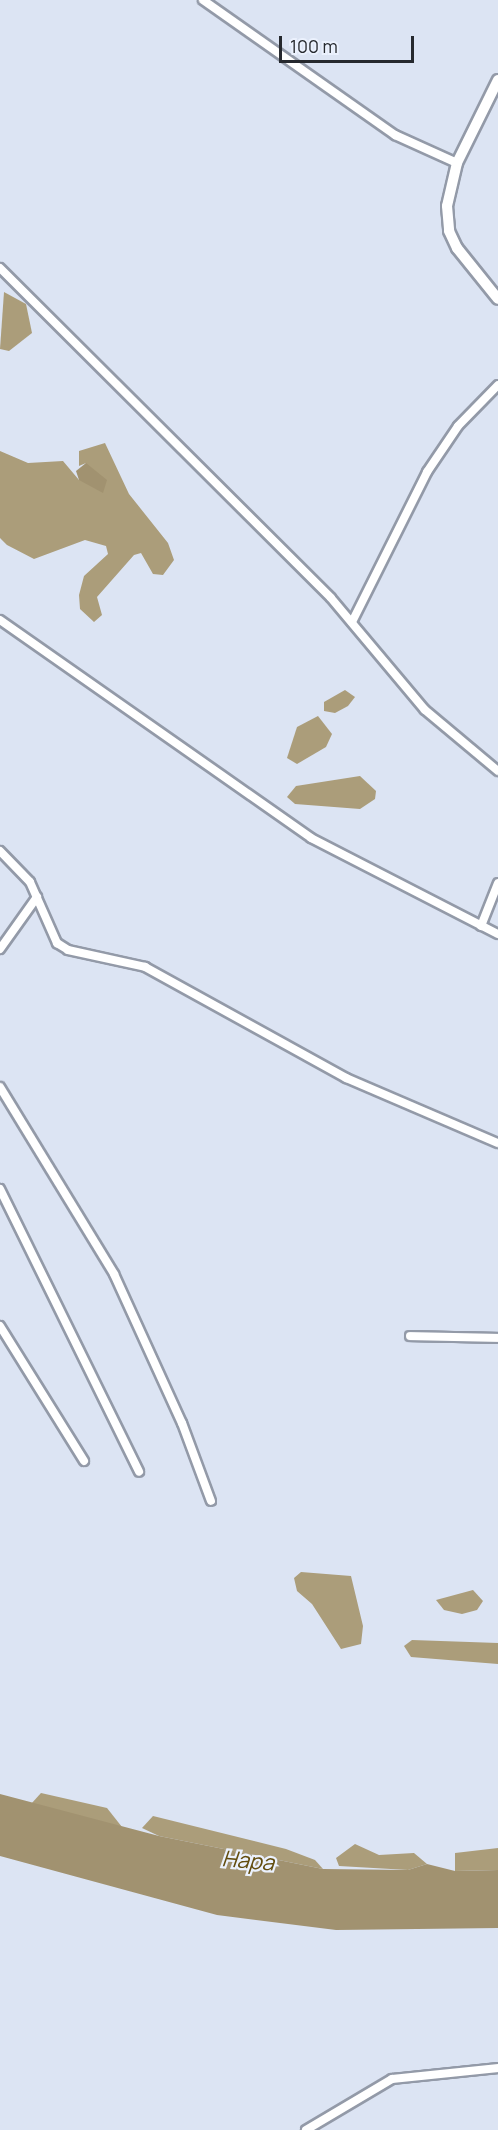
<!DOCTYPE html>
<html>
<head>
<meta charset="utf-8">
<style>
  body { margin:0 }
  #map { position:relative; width:498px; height:2130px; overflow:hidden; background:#dce4f3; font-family:Manrope,sans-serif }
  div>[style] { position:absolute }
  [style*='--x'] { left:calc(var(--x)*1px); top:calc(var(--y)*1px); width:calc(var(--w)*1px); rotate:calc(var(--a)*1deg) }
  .forest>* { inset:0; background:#ab9d7a }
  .water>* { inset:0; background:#a19270 }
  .roads { filter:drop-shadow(2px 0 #939aa8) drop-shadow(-2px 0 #939aa8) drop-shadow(0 2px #939aa8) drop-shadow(0 -2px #939aa8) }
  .street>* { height:8px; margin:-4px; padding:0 4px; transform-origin:4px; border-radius:4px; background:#fff }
  .secondary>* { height:10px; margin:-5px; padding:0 5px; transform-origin:5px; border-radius:5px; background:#fff }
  span { translate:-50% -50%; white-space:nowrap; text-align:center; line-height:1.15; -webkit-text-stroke:4.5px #ebf1fd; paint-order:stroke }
  .water-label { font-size:22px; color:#624c0e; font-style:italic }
  .scale { position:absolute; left:279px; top:36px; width:135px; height:27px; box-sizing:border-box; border:3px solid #26292e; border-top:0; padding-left:8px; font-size:18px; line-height:21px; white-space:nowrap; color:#26292e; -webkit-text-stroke:4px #ebf1fd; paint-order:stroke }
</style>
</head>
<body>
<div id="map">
  <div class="forest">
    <i style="clip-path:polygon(4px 292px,26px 304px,32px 333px,9px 351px,0 349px)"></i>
    <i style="clip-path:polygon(105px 443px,129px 494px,168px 543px,174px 560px,163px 575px,153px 574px,141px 553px,134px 555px,97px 597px,102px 615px,94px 622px,80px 609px,79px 595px,84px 576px,108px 554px,106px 546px,85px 540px,34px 559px,7px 545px,0 538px,0 451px,28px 463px,63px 461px,79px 480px,86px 463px,79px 466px,79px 451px)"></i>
    <i style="clip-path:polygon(345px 690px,355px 697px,348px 706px,335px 713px,324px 711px,324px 702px)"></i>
    <i style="clip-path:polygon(318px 716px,332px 734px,326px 747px,297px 764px,287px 758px,297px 727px)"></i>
    <i style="clip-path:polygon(360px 776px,376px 791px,375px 799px,360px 809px,295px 804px,287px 797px,296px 786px)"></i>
    <i style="clip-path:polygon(301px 1572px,351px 1576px,363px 1626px,361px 1644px,341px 1649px,312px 1604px,297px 1591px,294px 1578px)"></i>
    <i style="clip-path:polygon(473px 1590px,483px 1601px,477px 1610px,462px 1614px,444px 1610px,436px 1600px)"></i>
    <i style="clip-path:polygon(412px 1640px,498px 1643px,498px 1664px,411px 1657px,404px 1646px)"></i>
    <i style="clip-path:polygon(41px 1793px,107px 1808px,122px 1827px,31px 1804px)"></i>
    <i style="clip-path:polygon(153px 1816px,286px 1849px,315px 1860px,323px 1869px,159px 1836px,142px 1828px)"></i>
    <i style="clip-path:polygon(355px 1844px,379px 1855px,414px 1853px,427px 1864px,408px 1870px,339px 1866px,336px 1858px)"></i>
    <i style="clip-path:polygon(498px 1848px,498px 1870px,455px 1871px,455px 1853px)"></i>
  </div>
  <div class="water">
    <i style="clip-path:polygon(86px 463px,107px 480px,103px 493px,79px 480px,76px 471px)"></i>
    <i style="clip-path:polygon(0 1794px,159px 1836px,323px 1869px,408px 1870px,427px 1864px,455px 1871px,498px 1870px,498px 1928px,336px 1930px,217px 1915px,0 1856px)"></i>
  </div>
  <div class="roads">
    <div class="street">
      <i style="--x:203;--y:0;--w:235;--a:35.1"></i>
      <i style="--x:395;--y:135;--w:68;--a:24.3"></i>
      <i style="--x:0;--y:268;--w:467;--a:44.9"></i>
      <i style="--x:331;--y:598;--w:146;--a:50"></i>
      <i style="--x:425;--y:710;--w:95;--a:39.9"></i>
      <i style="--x:0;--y:620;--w:380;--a:35"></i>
      <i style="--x:311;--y:838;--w:210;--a:27.2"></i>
      <i style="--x:352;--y:622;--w:168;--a:-63.4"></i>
      <i style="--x:427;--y:472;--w:55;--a:-56"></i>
      <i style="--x:458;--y:426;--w:57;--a:-45.7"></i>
      <i style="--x:0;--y:851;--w:43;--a:45.9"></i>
      <i style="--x:30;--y:882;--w:67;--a:66.1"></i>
      <i style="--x:57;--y:943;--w:13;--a:32"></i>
      <i style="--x:68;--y:950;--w:79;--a:12.4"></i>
      <i style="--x:145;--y:967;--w:230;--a:28.9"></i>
      <i style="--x:346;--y:1078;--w:165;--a:23.2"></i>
      <i style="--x:481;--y:926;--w:46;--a:-68.4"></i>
      <i style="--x:0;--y:949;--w:64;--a:-54.6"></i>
      <i style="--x:0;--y:1087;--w:219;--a:58.6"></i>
      <i style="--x:114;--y:1274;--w:164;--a:65.5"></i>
      <i style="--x:182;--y:1423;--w:83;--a:69.6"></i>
      <i style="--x:0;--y:1189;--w:315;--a:63.8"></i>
      <i style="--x:0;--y:1326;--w:159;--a:58.1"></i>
      <i style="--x:410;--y:1336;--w:88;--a:1.3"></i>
      <i style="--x:306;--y:2130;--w:100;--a:-30.7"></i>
      <i style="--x:392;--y:2079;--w:107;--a:-5.9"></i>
    </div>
    <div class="secondary">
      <i style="--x:498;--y:80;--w:93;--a:116.3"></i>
      <i style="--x:457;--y:163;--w:44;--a:103.1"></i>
      <i style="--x:447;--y:206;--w:25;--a:85"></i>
      <i style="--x:449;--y:231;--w:19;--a:65"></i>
      <i style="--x:457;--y:248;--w:65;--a:51.2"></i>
    </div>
  </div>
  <div class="water-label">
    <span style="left:248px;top:1861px;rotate:5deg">Нара</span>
  </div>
  <div class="scale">100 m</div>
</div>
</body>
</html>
